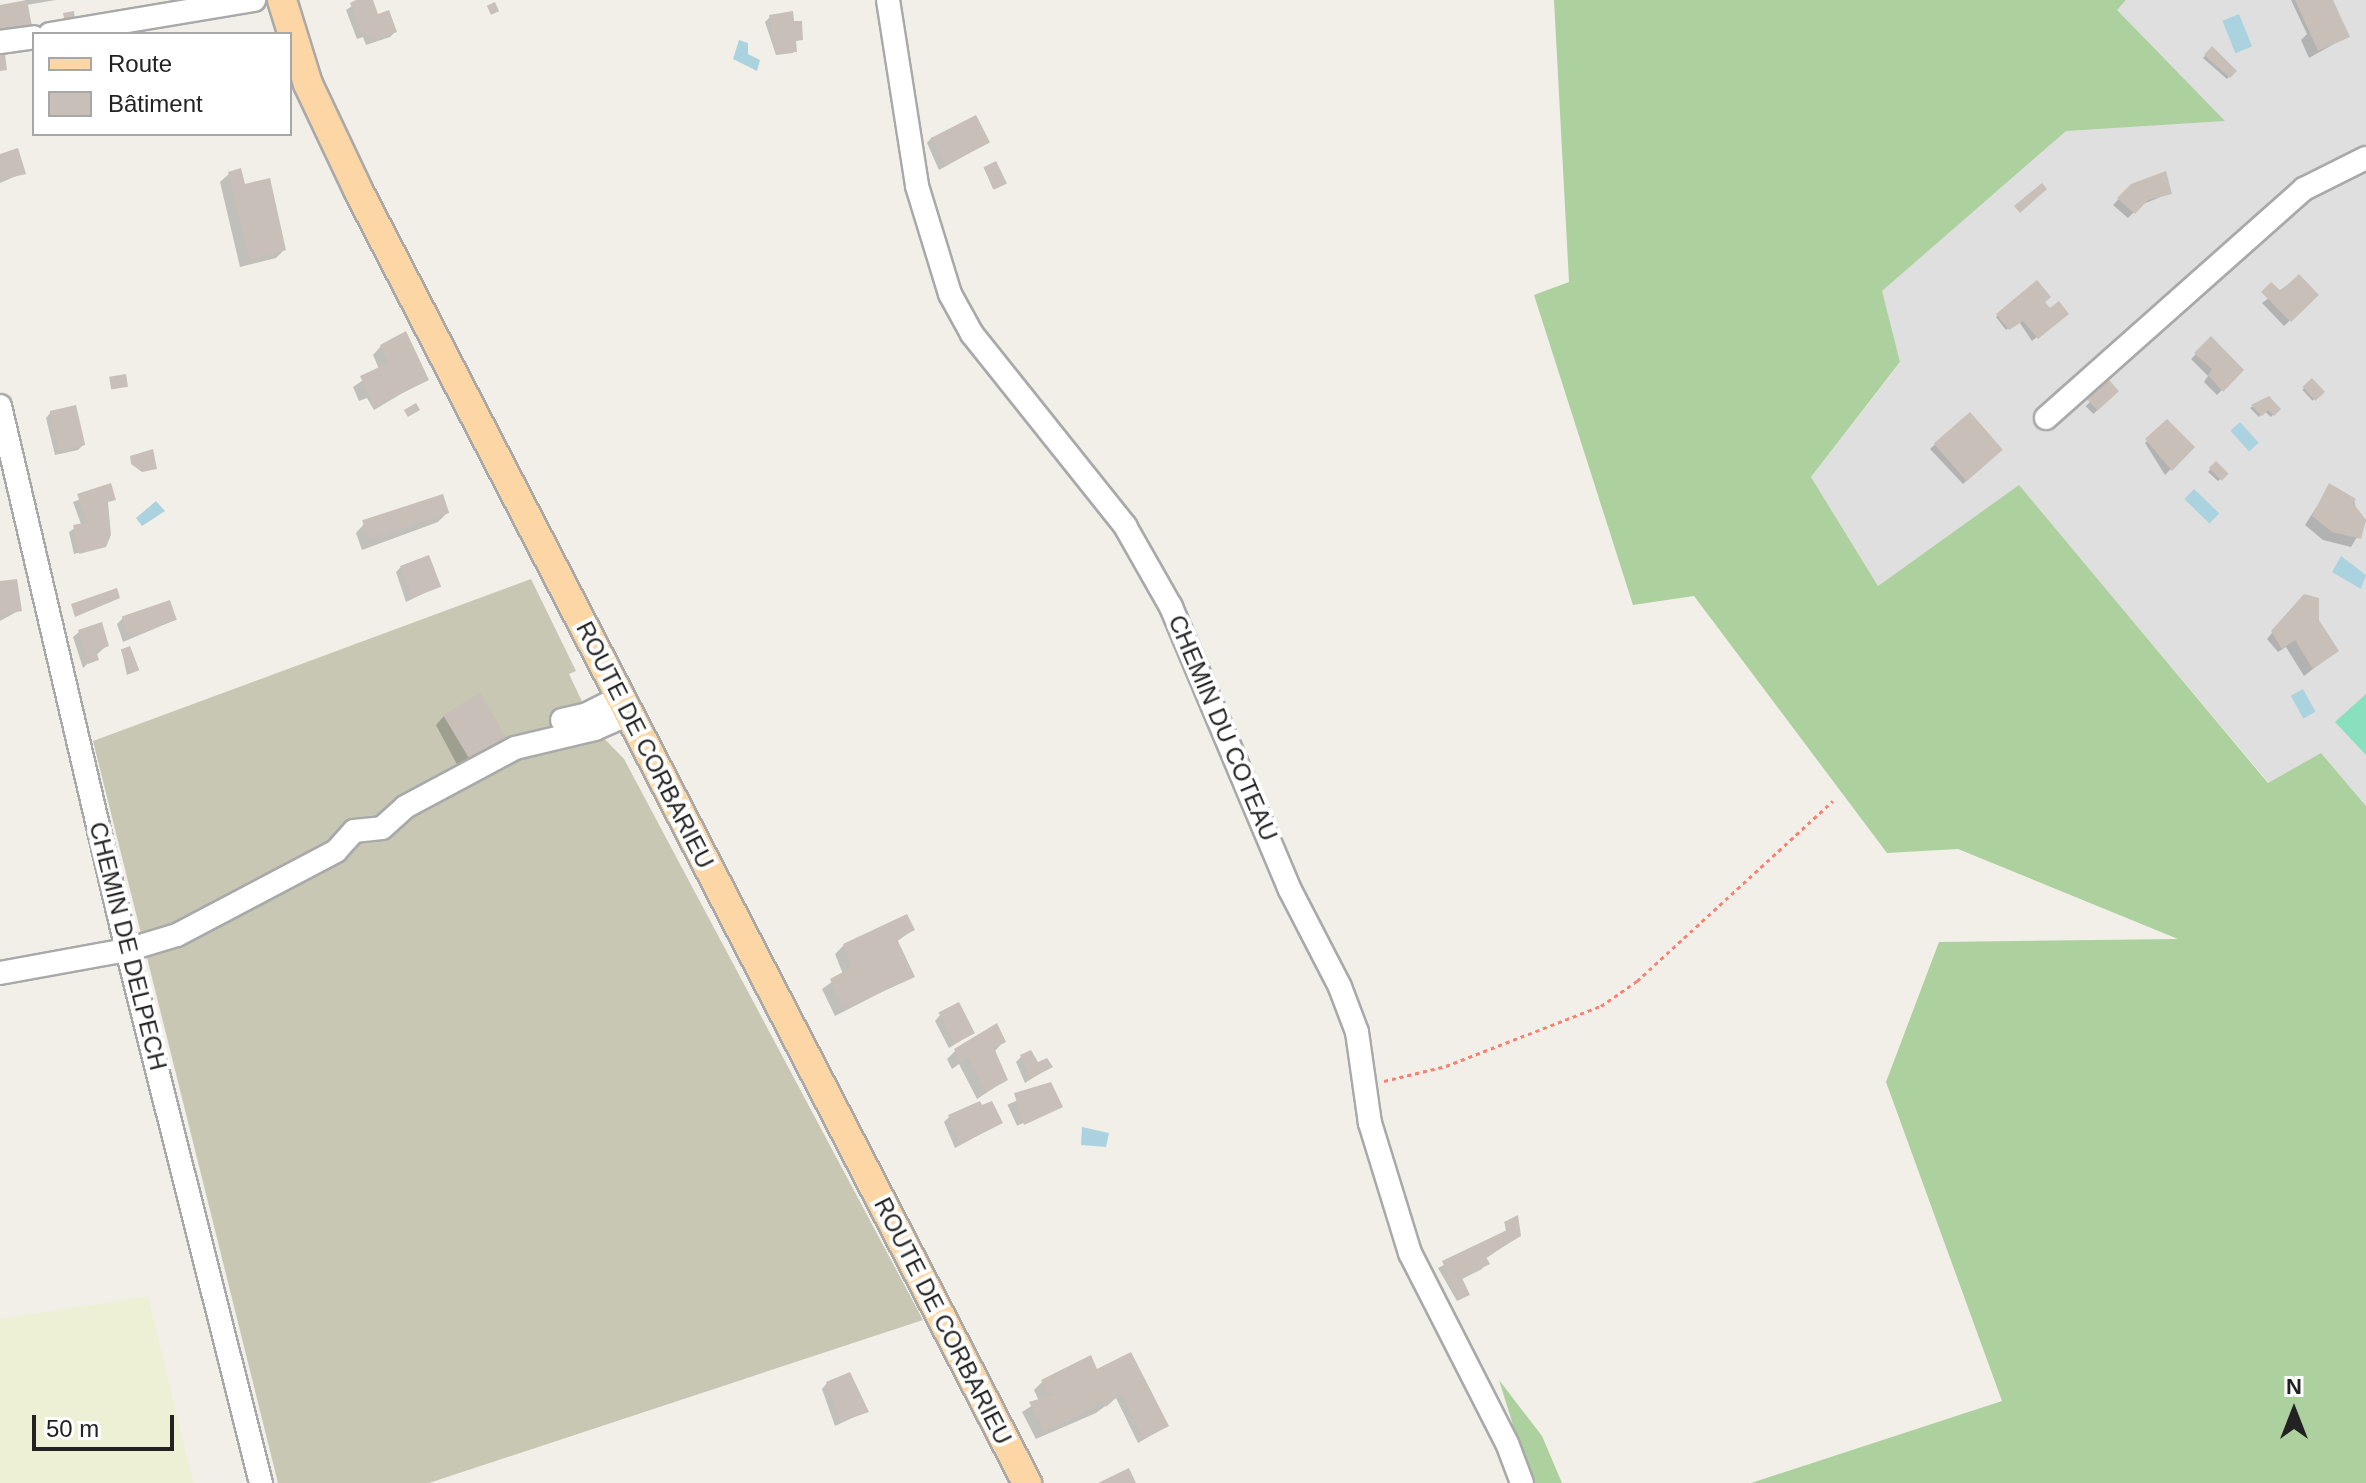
<!DOCTYPE html>
<html>
<head>
<meta charset="utf-8">
<style>
  body { margin:0 }
  #map { position:relative; width:2366px; height:1483px; overflow:hidden; background:#f2efe9; font-family:Helvetica,sans-serif }
  div>[style] { position:absolute }
  [style*='--x'] { left:calc(var(--x)*1px); top:calc(var(--y)*1px); width:calc(var(--w)*1px); rotate:calc(var(--a)*1deg) }
  .residential>* { inset:0; background:#e0dfdf }
  .construction>* { inset:0; background:#c7c7b4 }
  .farmland>* { inset:0; background:#eef0d5 }
  .forest>* { inset:0; background:#add19e }
  .pitch>* { inset:0; background:#88e0be }
  .water>* { inset:0; background:#aad3df; transform-origin:0 0 }
  .shadow>* { inset:0; background:#0003; transform-origin:0 0 }
  .building>* { inset:0; background:#c7bfb8; transform-origin:0 0 }
  .path>* { height:3px; margin-top:-1.5px; transform-origin:0; background:repeating-linear-gradient(90deg,#fa8072 0 4px,transparent 0 8px) }
  .roads { filter:drop-shadow(2px 0 #a9a9a9) drop-shadow(-2px 0 #a9a9a9) drop-shadow(0 2px #a9a9a9) drop-shadow(0 -2px #a9a9a9) }
  .minor>* { height:22px; margin:-11px; padding:0 11px; transform-origin:11px; border-radius:11px; background:#fff }
  .major>* { height:28px; margin:-14px; padding:0 14px; transform-origin:14px; border-radius:14px; background:#fcd6a4 }
  span { translate:-50% -50%; white-space:nowrap; text-align:center; line-height:1.15; -webkit-text-stroke:8px #fff; paint-order:stroke }
  .street-label { font-size:24px; color:#222 }
  .legend { position:absolute; left:32px; top:32px; width:260px; height:104px; box-sizing:border-box; background:#fff; border:2px solid #a7a7a7; margin:0; padding:10px 14px; list-style:none; font-size:24px; color:#222 }
  .legend li { display:flex; align-items:center; gap:16px; height:40px }
  .legend b { width:40px; border:2px solid #a7a7a7 }
  .north { position:absolute; left:2254px; top:1371px; width:80px; height:80px; -webkit-text-stroke:6px #fff; paint-order:stroke; rotate:0deg; font-size:22px; font-weight:700; line-height:32px; text-align:center; color:#222 }
  .north::after { content:''; display:block; margin:auto; width:28px; height:36px; background:#222; clip-path:polygon(50% 0,100% 100%,50% 72%,0 100%) }
  .scale { position:absolute; left:32px; top:1415px; width:142px; height:36px; box-sizing:border-box; border:4px solid #222; border-top:0; padding-left:10px; font-size:24px; line-height:28px; white-space:nowrap; color:#222; -webkit-text-stroke:6px #fff; paint-order:stroke }
</style>
</head>
<body>
<div id="map">
  <div class="residential">
    <i style="clip-path:polygon(2126px 0,2366px 0,2366px 806px,2321px 753px,2269px 783px,2019px 486px,1878px 586px,1811px 477px,1900px 363px,1881px 291px,2066px 130px,2224px 121px,2116px 10px)"></i>
  </div>
  <div class="construction">
    <i style="clip-path:polygon(531px 579px,576px 671px,569px 674px,595px 729px,624px 759px,923px 1320px,429px 1483px,278px 1483px,93px 741px)"></i>
  </div>
  <div class="farmland">
    <i style="clip-path:polygon(148px 1296px,193px 1483px,0 1483px,0 1319px)"></i>
  </div>
  <div class="forest">
    <i style="clip-path:polygon(1554px 0,2126px 0,2117px 10px,2225px 121px,2066px 131px,1882px 291px,1900px 362px,1811px 477px,1878px 586px,2019px 485px,2268px 783px,2321px 753px,2366px 806px,2366px 1483px,1751px 1483px,2002px 1401px,1886px 1082px,1939px 942px,2178px 939px,1958px 849px,1887px 853px,1694px 596px,1633px 605px,1534px 295px,1569px 282px)"></i>
    <i style="clip-path:polygon(1499px 1380px,1542px 1436px,1562px 1483px,1531px 1483px)"></i>
  </div>
  <div class="pitch">
    <i style="clip-path:polygon(2366px 694px,2366px 755px,2335px 722px)"></i>
  </div>
  <div class="water">
    <i style="left:2239px;top:14px;width:35px;height:18px;rotate:68deg"></i>
    <i style="clip-path:polygon(739px 40px,748px 43px,748px 54px,760px 60px,757px 71px,733px 59px)"></i>
    <i style="left:2240px;top:422px;width:28px;height:13px;rotate:48deg"></i>
    <i style="left:2194px;top:489px;width:35px;height:14px;rotate:44deg"></i>
    <i style="clip-path:polygon(156px 501px,165px 511px,142px 526px,136px 518px)"></i>
    <i style="clip-path:polygon(2341px 556px,2366px 575px,2361px 589px,2332px 572px)"></i>
    <i style="left:2303px;top:689px;width:26px;height:14px;rotate:61deg"></i>
    <i style="clip-path:polygon(1082px 1127px,1109px 1133px,1106px 1147px,1081px 1145px)"></i>
  </div>
  <div class="shadow">
    <i style="clip-path:polygon(27px 0,56px 0,26px 5px,30px 25px,0 35px,0 7px)"></i>
    <i style="clip-path:polygon(361px 0,371px 0,377px 17px,395px 32px,390px 37px,366px 45px,363px 37px,357px 39px,346px 10px)"></i>
    <i style="clip-path:polygon(2291px 0,2331px 0,2348px 36px,2309px 58px,2301px 40px,2307px 34px)"></i>
    <i style="clip-path:polygon(770px 17px,795px 40px,793px 53px,776px 55px,765px 22px)"></i>
    <i style="clip-path:polygon(2212px 49px,2234px 71px,2227px 79px,2203px 58px)"></i>
    <i style="clip-path:polygon(932px 137px,975px 150px,939px 170px,927px 143px)"></i>
    <i style="clip-path:polygon(0 156px,23px 173px,0 183px)"></i>
    <i style="clip-path:polygon(984px 168px,1003px 185px,993px 189px)"></i>
    <i style="clip-path:polygon(229px 174px,284px 250px,276px 258px,240px 267px,220px 182px)"></i>
    <i style="clip-path:polygon(2132px 185px,2170px 193px,2141px 205px,2128px 218px,2113px 205px)"></i>
    <i style="clip-path:polygon(2299px 277px,2316px 295px,2284px 326px,2262px 303px)"></i>
    <i style="clip-path:polygon(2036px 283px,2055px 322px,2032px 341px,2018px 320px,2006px 330px,1996px 317px)"></i>
    <i style="clip-path:polygon(2211px 339px,2241px 370px,2217px 395px,2204px 382px,2208px 376px,2191px 359px)"></i>
    <i style="clip-path:polygon(381px 346px,426px 379px,374px 410px,367px 398px,359px 401px,353px 387px,379px 369px,373px 355px)"></i>
    <i style="left:2312px;top:381px;width:15px;height:13px;rotate:48deg"></i>
    <i style="left:2109px;top:383px;width:11px;height:33px;rotate:45deg"></i>
    <i style="clip-path:polygon(2268px 399px,2278px 409px,2271px 417px,2264px 411px,2259px 417px,2250px 408px)"></i>
    <i style="clip-path:polygon(51px 412px,83px 445px,78px 450px,55px 455px,46px 418px)"></i>
    <i style="clip-path:polygon(2167px 422px,2192px 447px,2165px 475px,2145px 443px)"></i>
    <i style="clip-path:polygon(1944px 436px,1992px 458px,1963px 484px,1930px 449px)"></i>
    <i style="clip-path:polygon(2216px 463px,2226px 474px,2218px 481px,2208px 472px)"></i>
    <i style="clip-path:polygon(2330px 486px,2354px 500px,2358px 517px,2366px 522px,2351px 547px,2323px 540px,2305px 525px)"></i>
    <i style="clip-path:polygon(99px 492px,110px 522px,103px 546px,74px 554px,69px 532px,81px 524px,73px 502px)"></i>
    <i style="clip-path:polygon(447px 513px,438px 522px,362px 550px,356px 533px,364px 524px)"></i>
    <i style="clip-path:polygon(401px 567px,439px 586px,406px 602px,396px 572px)"></i>
    <i style="clip-path:polygon(0 583px,20px 610px,0 621px)"></i>
    <i style="clip-path:polygon(2295px 605px,2306px 629px,2336px 651px,2304px 676px,2286px 647px,2278px 652px,2267px 639px)"></i>
    <i style="clip-path:polygon(123px 618px,175px 620px,123px 642px,117px 624px)"></i>
    <i style="clip-path:polygon(79px 632px,107px 645px,83px 668px,73px 637px)"></i>
    <i style="clip-path:polygon(122px 652px,135px 671px,127px 675px)"></i>
    <i style="clip-path:polygon(444px 716px,508px 744px,462px 774px,436px 725px)"></i>
    <i style="clip-path:polygon(913px 930px,896px 942px,913px 976px,835px 1016px,822px 989px,843px 974px,835px 954px,844px 945px)"></i>
    <i style="clip-path:polygon(940px 1015px,973px 1033px,949px 1048px,935px 1021px)"></i>
    <i style="clip-path:polygon(1003px 1042px,995px 1051px,1006px 1080px,977px 1099px,959px 1064px,952px 1069px,947px 1059px,956px 1050px)"></i>
    <i style="clip-path:polygon(1021px 1057px,1037px 1065px,1050px 1067px,1025px 1083px,1016px 1062px)"></i>
    <i style="left:1050px;top:1085px;width:23px;height:47px;rotate:65deg"></i>
    <i style="clip-path:polygon(949px 1117px,1001px 1123px,955px 1148px,944px 1122px)"></i>
    <i style="clip-path:polygon(1505px 1224px,1516px 1238px,1485px 1259px,1482px 1269px,1460px 1280px,1465px 1297px,1457px 1301px,1438px 1268px,1506px 1232px)"></i>
    <i style="clip-path:polygon(1096px 1371px,1167px 1426px,1138px 1443px,1116px 1398px,1096px 1413px,1036px 1439px,1022px 1412px,1039px 1401px,1034px 1390px,1042px 1382px)"></i>
    <i style="clip-path:polygon(827px 1383px,867px 1411px,835px 1426px,822px 1389px)"></i>
  </div>
  <div class="building">
    <i style="clip-path:polygon(27px 0,32px 26px,0 31px,0 5px)"></i>
    <i style="clip-path:polygon(356px 0,373px 0,378px 14px,389px 10px,397px 32px,372px 41px,368px 33px,362px 35px,350px 3px)"></i>
    <i style="clip-path:polygon(2295px 0,2333px 0,2350px 37px,2318px 51px)"></i>
    <i style="left:495px;top:2px;width:10px;height:9px;rotate:66deg"></i>
    <i style="clip-path:polygon(74px 11px,75px 22px,65px 23px,63px 13px)"></i>
    <i style="clip-path:polygon(793px 11px,794px 21px,802px 21px,803px 40px,796px 41px,797px 52px,777px 54px,769px 15px)"></i>
    <i style="clip-path:polygon(2212px 46px,2237px 71px,2230px 78px,2204px 55px)"></i>
    <i style="clip-path:polygon(5px 54px,7px 70px,0 71px,0 55px)"></i>
    <i style="left:976px;top:115px;width:31px;height:50px;rotate:63deg"></i>
    <i style="clip-path:polygon(18px 148px,26px 174px,0 180px,0 154px)"></i>
    <i style="left:996px;top:161px;width:25px;height:14px;rotate:64deg"></i>
    <i style="clip-path:polygon(241px 168px,245px 184px,270px 178px,286px 250px,249px 260px,228px 172px)"></i>
    <i style="clip-path:polygon(2166px 171px,2172px 194px,2148px 200px,2135px 214px,2117px 198px,2131px 184px)"></i>
    <i style="clip-path:polygon(2042px 183px,2047px 189px,2020px 213px,2014px 206px)"></i>
    <i style="clip-path:polygon(2299px 274px,2319px 295px,2291px 322px,2261px 292px,2271px 282px,2281px 291px)"></i>
    <i style="clip-path:polygon(2037px 280px,2051px 297px,2045px 302px,2050px 308px,2059px 301px,2069px 314px,2038px 339px,2023px 321px,2009px 330px,1996px 314px)"></i>
    <i style="clip-path:polygon(406px 331px,429px 380px,374px 407px,360px 376px,388px 363px,380px 345px)"></i>
    <i style="clip-path:polygon(2211px 336px,2244px 370px,2223px 392px,2208px 375px,2212px 369px,2194px 353px)"></i>
    <i style="left:126px;top:374px;width:13px;height:17px;rotate:81deg"></i>
    <i style="left:2312px;top:378px;width:19px;height:13px;rotate:47deg"></i>
    <i style="left:2109px;top:380px;width:15px;height:29px;rotate:48deg"></i>
    <i style="clip-path:polygon(2269px 396px,2281px 409px,2274px 416px,2268px 410px,2262px 416px,2251px 405px)"></i>
    <i style="left:416px;top:403px;width:8px;height:14px;rotate:60deg"></i>
    <i style="left:76px;top:405px;width:41px;height:27px;rotate:77deg"></i>
    <i style="left:1970px;top:412px;width:50px;height:48px;rotate:49deg"></i>
    <i style="clip-path:polygon(2167px 419px,2195px 447px,2172px 471px,2145px 439px)"></i>
    <i style="clip-path:polygon(153px 449px,157px 469px,142px 472px,131px 464px,130px 456px)"></i>
    <i style="left:2216px;top:461px;width:18px;height:10px;rotate:45deg"></i>
    <i style="clip-path:polygon(111px 483px,116px 500px,108px 502px,111px 535px,106px 547px,79px 554px,73px 525px,88px 522px,77px 494px)"></i>
    <i style="clip-path:polygon(2329px 483px,2356px 499px,2353px 503px,2366px 520px,2361px 539px,2332px 532px,2312px 516px)"></i>
    <i style="left:443px;top:494px;width:20px;height:85px;rotate:72deg"></i>
    <i style="left:429px;top:555px;width:34px;height:31px;rotate:69deg"></i>
    <i style="clip-path:polygon(17px 579px,22px 611px,0 615px,0 581px)"></i>
    <i style="clip-path:polygon(117px 588px,120px 598px,75px 617px,71px 604px)"></i>
    <i style="clip-path:polygon(2304px 594px,2319px 598px,2319px 620px,2339px 651px,2313px 669px,2295px 640px,2282px 649px,2271px 631px)"></i>
    <i style="left:170px;top:600px;width:21px;height:51px;rotate:71deg"></i>
    <i style="clip-path:polygon(102px 622px,109px 646px,96px 651px,99px 660px,88px 664px,78px 630px)"></i>
    <i style="left:130px;top:646px;width:26px;height:10px;rotate:69deg"></i>
    <i style="left:480px;top:693px;width:61px;height:43px;rotate:59deg"></i>
    <i style="clip-path:polygon(907px 914px,915px 930px,897px 939px,915px 977px,844px 1009px,830px 979px,852px 967px,843px 944px)"></i>
    <i style="left:959px;top:1002px;width:35px;height:23px;rotate:63deg"></i>
    <i style="clip-path:polygon(997px 1023px,1006px 1042px,994px 1048px,1008px 1080px,986px 1092px,968px 1057px,960px 1062px,954px 1049px)"></i>
    <i style="clip-path:polygon(1031px 1050px,1038px 1062px,1047px 1058px,1053px 1067px,1030px 1079px,1020px 1055px)"></i>
    <i style="clip-path:polygon(1051px 1082px,1063px 1107px,1024px 1125px,1014px 1093px)"></i>
    <i style="clip-path:polygon(980px 1101px,982px 1105px,992px 1101px,1003px 1123px,961px 1144px,948px 1115px)"></i>
    <i style="clip-path:polygon(1518px 1215px,1521px 1236px,1486px 1257px,1490px 1264px,1462px 1278px,1470px 1295px,1459px 1300px,1442px 1261px,1507px 1230px,1504px 1222px)"></i>
    <i style="clip-path:polygon(1131px 1352px,1169px 1426px,1144px 1439px,1121px 1393px,1106px 1407px,1104px 1402px,1045px 1432px,1029px 1402px,1055px 1394px,1047px 1393px,1041px 1380px,1091px 1355px,1097px 1369px)"></i>
    <i style="clip-path:polygon(850px 1372px,869px 1412px,840px 1422px,826px 1382px)"></i>
    <i style="clip-path:polygon(1129px 1468px,1136px 1483px,1098px 1483px)"></i>
  </div>
  <div class="path">
    <i style="--x:1384;--y:1081;--w:64;--a:-13.6"></i>
    <i style="--x:1446;--y:1066;--w:166;--a:-21.2"></i>
    <i style="--x:1601;--y:1006;--w:44;--a:-34.8"></i>
    <i style="--x:1637;--y:981;--w:266;--a:-42.6"></i>
  </div>
  <div class="roads">
    <div class="minor">
      <i style="--x:888;--y:0;--w:188;--a:81.1"></i>
      <i style="--x:917;--y:186;--w:113;--a:73"></i>
      <i style="--x:950;--y:294;--w:46;--a:61.2"></i>
      <i style="--x:972;--y:334;--w:246;--a:51.4"></i>
      <i style="--x:1125;--y:526;--w:93;--a:60.4"></i>
      <i style="--x:1171;--y:607;--w:305;--a:67.2"></i>
      <i style="--x:1289;--y:888;--w:111;--a:62.7"></i>
      <i style="--x:1340;--y:987;--w:48;--a:69.3"></i>
      <i style="--x:1357;--y:1032;--w:92;--a:81.9"></i>
      <i style="--x:1370;--y:1123;--w:136;--a:72.9"></i>
      <i style="--x:1410;--y:1253;--w:213;--a:63"></i>
      <i style="--x:1507;--y:1443;--w:43;--a:69.4"></i>
      <i style="--x:50;--y:34;--w:207;--a:-9.5"></i>
      <i style="--x:0;--y:42;--w:34;--a:-8"></i>
      <i style="--x:0;--y:406;--w:559;--a:76.86"></i>
      <i style="--x:127;--y:950;--w:550;--a:75.89"></i>
      <i style="--x:2046;--y:418;--w:345;--a:-41.6"></i>
      <i style="--x:2304;--y:189;--w:69;--a:-26.6"></i>
      <i style="--x:562;--y:720;--w:26;--a:-13"></i>
      <i style="--x:587;--y:714;--w:37;--a:-27"></i>
      <i style="--x:0;--y:973;--w:129;--a:-10.3"></i>
      <i style="--x:127;--y:950;--w:52;--a:-16.7"></i>
      <i style="--x:177;--y:935;--w:180;--a:-27.8"></i>
      <i style="--x:336;--y:851;--w:27;--a:-48"></i>
      <i style="--x:354;--y:831;--w:28;--a:-6"></i>
      <i style="--x:382;--y:828;--w:31;--a:-42"></i>
      <i style="--x:405;--y:807;--w:125;--a:-28.2"></i>
      <i style="--x:515;--y:748;--w:82;--a:-13.4"></i>
      <i style="--x:595;--y:729;--w:37;--a:-24"></i>
    </div>
    <div class="major">
      <i style="--x:282;--y:0;--w:88;--a:72.8"></i>
      <i style="--x:308;--y:84;--w:117;--a:64.7"></i>
      <i style="--x:358;--y:190;--w:1456;--a:62.64"></i>
    </div>
  </div>
  <div class="street-label">
    <span style="left:1223px;top:728px;rotate:67deg">CHEMIN DU COTEAU</span>
    <span style="left:645px;top:745px;rotate:63deg">ROUTE DE CORBARIEU</span>
    <span style="left:128px;top:946px;rotate:76deg">CHEMIN DE DELPECH</span>
    <span style="left:943px;top:1321px;rotate:63deg">ROUTE DE CORBARIEU</span>
  </div>
  <ul class="legend">
  <li><b style="height:10px;background:#fcd6a4"></b>Route</li>
  <li><b style="height:22px;background:#c7bfb8"></b>Bâtiment</li>
  </ul>
  <div class="north">N</div>
  <div class="scale">50 m</div>
</div>
</body>
</html>
